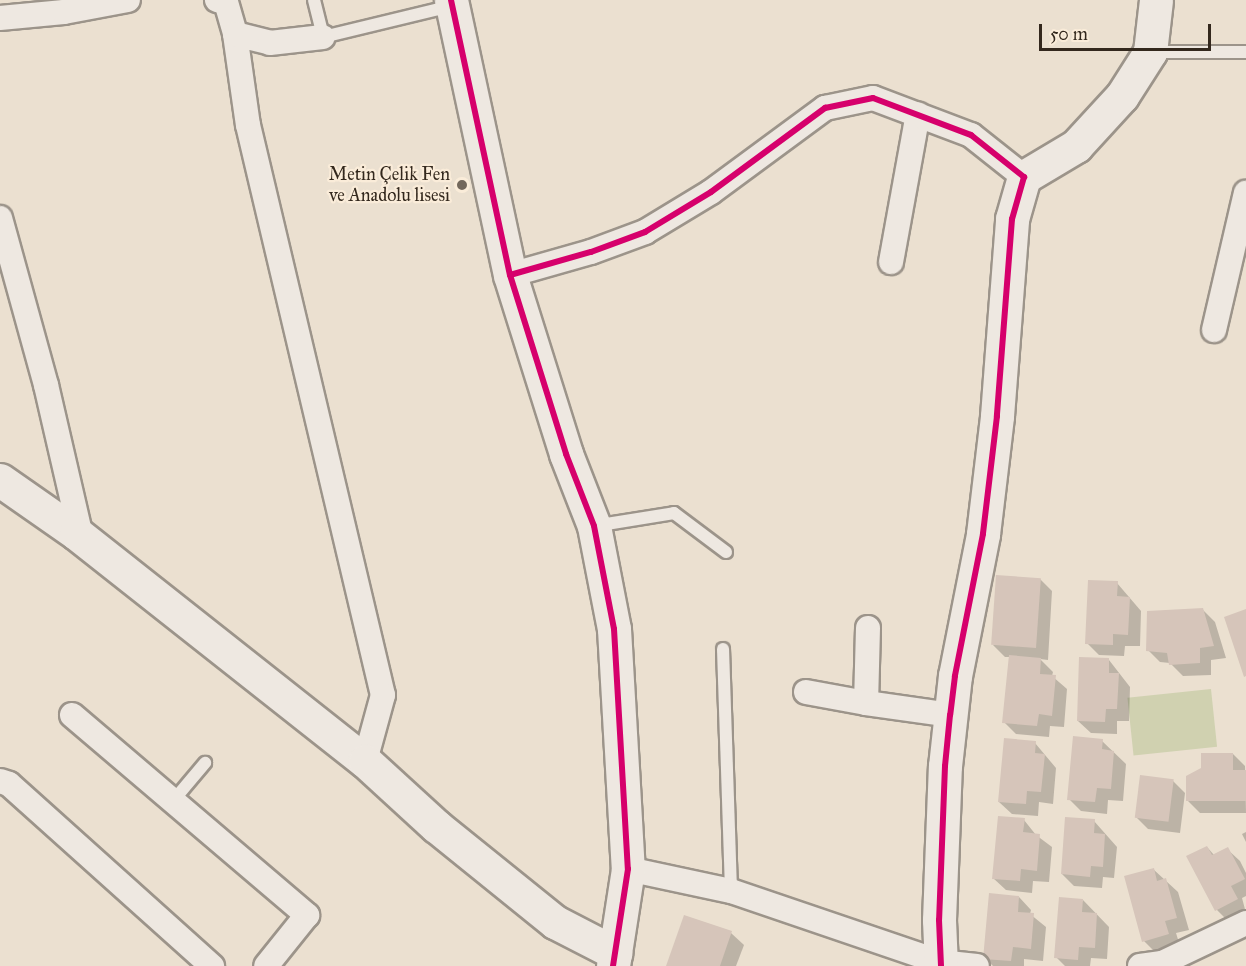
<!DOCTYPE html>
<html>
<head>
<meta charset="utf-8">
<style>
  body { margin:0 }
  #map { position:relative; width:1246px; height:966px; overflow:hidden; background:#ebe0d0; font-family:"IM FELL Great Primer",serif }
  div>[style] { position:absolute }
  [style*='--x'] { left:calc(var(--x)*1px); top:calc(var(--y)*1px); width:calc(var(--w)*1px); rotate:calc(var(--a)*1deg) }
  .green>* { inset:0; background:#d0d1b0; transform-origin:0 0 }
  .shadow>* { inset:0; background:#0003 }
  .building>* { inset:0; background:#d6c5ba; transform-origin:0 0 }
  .roads { filter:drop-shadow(2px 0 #9c948a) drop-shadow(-2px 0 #9c948a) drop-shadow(0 2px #9c948a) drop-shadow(0 -2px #9c948a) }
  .lane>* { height:12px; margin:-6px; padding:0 6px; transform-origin:6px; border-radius:6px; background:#eee8e1 }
  .street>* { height:24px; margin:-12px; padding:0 12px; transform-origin:12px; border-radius:12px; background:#eee8e1 }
  .secondary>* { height:33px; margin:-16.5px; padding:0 16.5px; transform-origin:16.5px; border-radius:16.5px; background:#eee8e1 }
  .cycleway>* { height:6px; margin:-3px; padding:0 3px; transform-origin:3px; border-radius:3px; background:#d6006c }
  .dots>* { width:16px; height:16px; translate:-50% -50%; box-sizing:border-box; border:3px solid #faecd9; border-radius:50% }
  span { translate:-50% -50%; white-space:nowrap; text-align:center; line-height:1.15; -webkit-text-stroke:4.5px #faecd9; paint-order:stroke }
  .poi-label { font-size:18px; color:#33281d }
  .right { translate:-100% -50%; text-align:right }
  .scale { position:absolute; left:1039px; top:24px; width:172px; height:27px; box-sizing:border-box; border:3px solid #33281d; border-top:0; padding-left:8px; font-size:18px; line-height:21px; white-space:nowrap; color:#33281d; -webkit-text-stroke:4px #faecd9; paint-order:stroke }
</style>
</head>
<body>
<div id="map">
  <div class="green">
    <i style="left:1211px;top:689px;width:58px;height:84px;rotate:84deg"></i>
  </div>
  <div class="shadow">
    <i style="clip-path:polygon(1040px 579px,1052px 591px,1048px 660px,1040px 659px,1053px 672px,1052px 676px,1067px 689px,1064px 727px,1050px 726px,1049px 737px,1016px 734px,1004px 722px,1010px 657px,1005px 657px,993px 645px)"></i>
    <i style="clip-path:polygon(1117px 583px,1141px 611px,1140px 646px,1125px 646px,1124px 656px,1099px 655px,1087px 643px)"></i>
    <i style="clip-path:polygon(1202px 609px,1215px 622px,1226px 658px,1211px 660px,1211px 675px,1183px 676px,1170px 663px,1160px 662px,1148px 650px)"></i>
    <i style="clip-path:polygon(1109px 660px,1130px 687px,1129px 721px,1117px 721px,1117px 734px,1091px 733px,1078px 721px)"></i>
    <i style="clip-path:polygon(1102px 741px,1126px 764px,1123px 801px,1108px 800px,1107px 814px,1081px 811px,1069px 799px)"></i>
    <i style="clip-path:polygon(1035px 743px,1056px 768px,1053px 804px,1039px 802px,1038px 816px,1012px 814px,999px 802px)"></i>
    <i style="clip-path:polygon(1233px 754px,1245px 766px,1246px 813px,1200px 813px,1188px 801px)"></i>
    <i style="clip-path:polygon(1173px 781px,1185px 793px,1180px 833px,1148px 829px,1136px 817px)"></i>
    <i style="clip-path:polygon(1024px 820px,1036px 835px,1052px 847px,1049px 882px,1033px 881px,1032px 893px,1006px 890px,993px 878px)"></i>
    <i style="clip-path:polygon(1094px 821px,1117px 847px,1114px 878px,1103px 877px,1102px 888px,1074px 886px,1062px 874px)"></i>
    <i style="clip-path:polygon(1246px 832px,1246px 842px,1242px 834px)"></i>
    <i style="clip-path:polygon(1207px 847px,1214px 855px,1227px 849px,1240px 861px,1246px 873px,1246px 896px,1242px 898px,1246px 913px,1229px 922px,1217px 910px)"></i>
    <i style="clip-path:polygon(1153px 869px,1178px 892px,1189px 930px,1176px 933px,1180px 946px,1156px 953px,1144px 941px)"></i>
    <i style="clip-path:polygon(1019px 897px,1031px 910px,1030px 914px,1046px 927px,1043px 961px,1024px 959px,1024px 966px,993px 966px,985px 958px)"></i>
    <i style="clip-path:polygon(1083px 900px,1109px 927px,1107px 959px,1091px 958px,1090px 966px,1065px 966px,1056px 957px)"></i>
    <i style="clip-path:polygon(731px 933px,744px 945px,736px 966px,668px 966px)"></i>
  </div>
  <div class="building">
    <i style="left:996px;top:575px;width:45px;height:70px;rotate:4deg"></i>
    <i style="clip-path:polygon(1088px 580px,1118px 581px,1117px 596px,1130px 597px,1128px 635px,1113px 634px,1113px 645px,1085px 644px)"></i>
    <i style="clip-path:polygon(1203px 608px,1214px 646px,1200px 648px,1200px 663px,1169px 665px,1167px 653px,1146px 651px,1147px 611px)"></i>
    <i style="clip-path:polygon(1246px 609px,1246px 676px,1244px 677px,1224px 617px)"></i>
    <i style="clip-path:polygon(1009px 655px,1041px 658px,1040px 674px,1056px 675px,1052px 716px,1039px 714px,1037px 726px,1002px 723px)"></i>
    <i style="clip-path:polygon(1079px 657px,1109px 658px,1109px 673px,1119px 673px,1117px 709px,1106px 709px,1105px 722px,1077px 721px)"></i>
    <i style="clip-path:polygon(1073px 736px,1103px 739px,1102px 749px,1114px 751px,1111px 789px,1097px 788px,1095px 802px,1067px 800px)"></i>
    <i style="clip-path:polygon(1004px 738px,1036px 741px,1035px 753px,1045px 754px,1041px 792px,1027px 791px,1026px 804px,998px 802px)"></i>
    <i style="clip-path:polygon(1201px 753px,1233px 753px,1233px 770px,1246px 770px,1246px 801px,1186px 801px,1186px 776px,1201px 768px)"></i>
    <i style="left:1140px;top:775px;width:34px;height:43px;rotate:7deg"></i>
    <i style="clip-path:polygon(998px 816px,1025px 818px,1023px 832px,1040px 834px,1037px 871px,1021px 869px,1020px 881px,992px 879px)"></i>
    <i style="clip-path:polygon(1065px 817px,1095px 819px,1094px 833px,1105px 834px,1103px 867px,1091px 866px,1090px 877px,1061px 874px)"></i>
    <i style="clip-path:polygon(1207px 846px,1212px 855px,1228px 847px,1245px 879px,1231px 886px,1238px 899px,1215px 911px,1186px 856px)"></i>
    <i style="clip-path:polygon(1154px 868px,1157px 881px,1166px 878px,1177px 918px,1165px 921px,1169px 934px,1142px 942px,1124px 876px)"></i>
    <i style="clip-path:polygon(989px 893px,1019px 896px,1018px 912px,1034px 913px,1031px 949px,1013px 947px,1011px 961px,983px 959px)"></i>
    <i style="clip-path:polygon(1059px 897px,1083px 899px,1082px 912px,1097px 913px,1095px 948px,1079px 947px,1078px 960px,1054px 958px)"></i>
    <i style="clip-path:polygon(684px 915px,732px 931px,720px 966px,666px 966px)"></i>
  </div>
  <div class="roads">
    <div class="lane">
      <i style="--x:314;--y:0;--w:38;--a:76"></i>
      <i style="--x:323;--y:37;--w:132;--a:-13.6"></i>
      <i style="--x:1151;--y:52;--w:95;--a:0"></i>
      <i style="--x:594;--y:526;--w:81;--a:-9.2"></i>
      <i style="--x:674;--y:513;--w:65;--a:36.9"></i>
      <i style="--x:723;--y:649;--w:242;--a:88.1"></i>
      <i style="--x:173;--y:801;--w:50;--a:-49.9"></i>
    </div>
    <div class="street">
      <i style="--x:217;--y:0;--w:9;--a:13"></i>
      <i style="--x:226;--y:2;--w:33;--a:74"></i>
      <i style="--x:235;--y:34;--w:92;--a:81.9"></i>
      <i style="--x:248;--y:125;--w:586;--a:76.68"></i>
      <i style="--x:383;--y:695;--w:68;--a:105.3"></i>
      <i style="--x:0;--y:18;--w:64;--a:-5.4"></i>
      <i style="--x:64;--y:12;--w:65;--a:-10.6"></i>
      <i style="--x:235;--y:34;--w:36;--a:14"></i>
      <i style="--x:270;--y:43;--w:53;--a:-6.5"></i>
      <i style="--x:0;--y:218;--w:173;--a:74.6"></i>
      <i style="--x:46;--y:385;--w:156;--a:77"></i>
      <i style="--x:891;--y:262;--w:150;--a:-79.7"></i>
      <i style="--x:510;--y:275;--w:84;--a:-15.9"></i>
      <i style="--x:591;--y:252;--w:58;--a:-20.3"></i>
      <i style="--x:645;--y:232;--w:77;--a:-31.2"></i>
      <i style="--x:711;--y:192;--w:142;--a:-36.4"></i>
      <i style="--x:825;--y:108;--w:49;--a:-11.8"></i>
      <i style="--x:873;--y:98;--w:105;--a:20.7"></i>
      <i style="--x:971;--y:135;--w:68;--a:38.4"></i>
      <i style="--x:1214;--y:330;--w:141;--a:-76.9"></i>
      <i style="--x:868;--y:628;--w:75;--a:91.5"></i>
      <i style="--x:866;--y:703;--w:85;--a:8.1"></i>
      <i style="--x:806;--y:692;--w:61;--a:10.4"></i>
      <i style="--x:72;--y:715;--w:309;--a:40.4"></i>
      <i style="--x:307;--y:915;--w:65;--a:128.8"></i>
      <i style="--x:0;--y:781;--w:9;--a:18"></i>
      <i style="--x:9;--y:784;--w:273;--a:41.9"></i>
      <i style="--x:628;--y:869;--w:105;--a:12.1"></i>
      <i style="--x:731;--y:891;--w:220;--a:18.8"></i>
      <i style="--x:939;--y:962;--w:38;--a:6"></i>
      <i style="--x:1140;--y:966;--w:22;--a:-8"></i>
      <i style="--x:1162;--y:963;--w:93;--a:-25.5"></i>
    </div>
    <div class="secondary">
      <i style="--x:451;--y:0;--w:281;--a:77.9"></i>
      <i style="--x:510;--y:275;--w:188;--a:72.6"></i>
      <i style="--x:566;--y:454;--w:77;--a:68.7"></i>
      <i style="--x:594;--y:526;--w:105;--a:79"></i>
      <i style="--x:614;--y:629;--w:240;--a:86.7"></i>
      <i style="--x:628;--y:869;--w:98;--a:98.8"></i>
      <i style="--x:0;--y:480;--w:93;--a:34.9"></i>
      <i style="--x:76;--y:533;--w:368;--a:38.3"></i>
      <i style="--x:365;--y:761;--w:96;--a:42.5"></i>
      <i style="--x:436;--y:826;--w:153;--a:38.9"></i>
      <i style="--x:555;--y:922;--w:68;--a:27.3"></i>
      <i style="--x:941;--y:966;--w:46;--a:-92.5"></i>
      <i style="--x:939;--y:920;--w:154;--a:-87.8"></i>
      <i style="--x:945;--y:766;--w:91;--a:-83.7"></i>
      <i style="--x:955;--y:676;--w:145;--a:-78.8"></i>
      <i style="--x:983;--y:534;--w:119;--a:-83.2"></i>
      <i style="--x:997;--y:416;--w:198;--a:-85.6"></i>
      <i style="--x:1012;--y:219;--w:44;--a:-74.1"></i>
      <i style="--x:1024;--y:177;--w:61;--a:-30.8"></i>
      <i style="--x:1076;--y:146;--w:68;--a:-47.4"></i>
      <i style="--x:1122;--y:96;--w:52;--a:-57.5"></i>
      <i style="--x:1150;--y:52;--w:52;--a:-83.4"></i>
    </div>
  </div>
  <div class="cycleway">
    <i style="--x:451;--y:0;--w:281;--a:77.9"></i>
    <i style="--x:510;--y:275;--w:188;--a:72.6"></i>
    <i style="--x:566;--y:454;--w:77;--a:68.7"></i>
    <i style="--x:594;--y:526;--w:105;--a:79"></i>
    <i style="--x:614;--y:629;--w:240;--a:86.7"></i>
    <i style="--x:628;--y:869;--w:98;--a:98.8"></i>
    <i style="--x:510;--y:275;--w:84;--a:-15.9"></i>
    <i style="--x:591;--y:252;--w:58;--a:-20.3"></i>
    <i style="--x:645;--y:232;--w:77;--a:-31.2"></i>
    <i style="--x:711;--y:192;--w:142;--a:-36.4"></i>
    <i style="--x:825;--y:108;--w:49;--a:-11.8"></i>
    <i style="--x:873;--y:98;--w:105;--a:20.7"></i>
    <i style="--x:971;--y:135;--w:68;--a:38.4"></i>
    <i style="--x:1024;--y:177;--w:44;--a:105.9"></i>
    <i style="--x:1012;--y:219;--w:198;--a:94.4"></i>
    <i style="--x:997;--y:416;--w:119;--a:96.8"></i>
    <i style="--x:983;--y:534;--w:145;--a:101.2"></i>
    <i style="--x:955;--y:676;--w:39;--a:97"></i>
    <i style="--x:950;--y:715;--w:51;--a:95.6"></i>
    <i style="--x:945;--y:766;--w:154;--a:92.2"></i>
    <i style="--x:939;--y:920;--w:46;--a:87.5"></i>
  </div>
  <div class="dots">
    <i style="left:462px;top:185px;background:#73685c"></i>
  </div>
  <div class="poi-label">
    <span class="right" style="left:450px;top:185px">Metin Çelik Fen<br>ve Anadolu lisesi</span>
  </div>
  <div class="scale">50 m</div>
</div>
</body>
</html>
